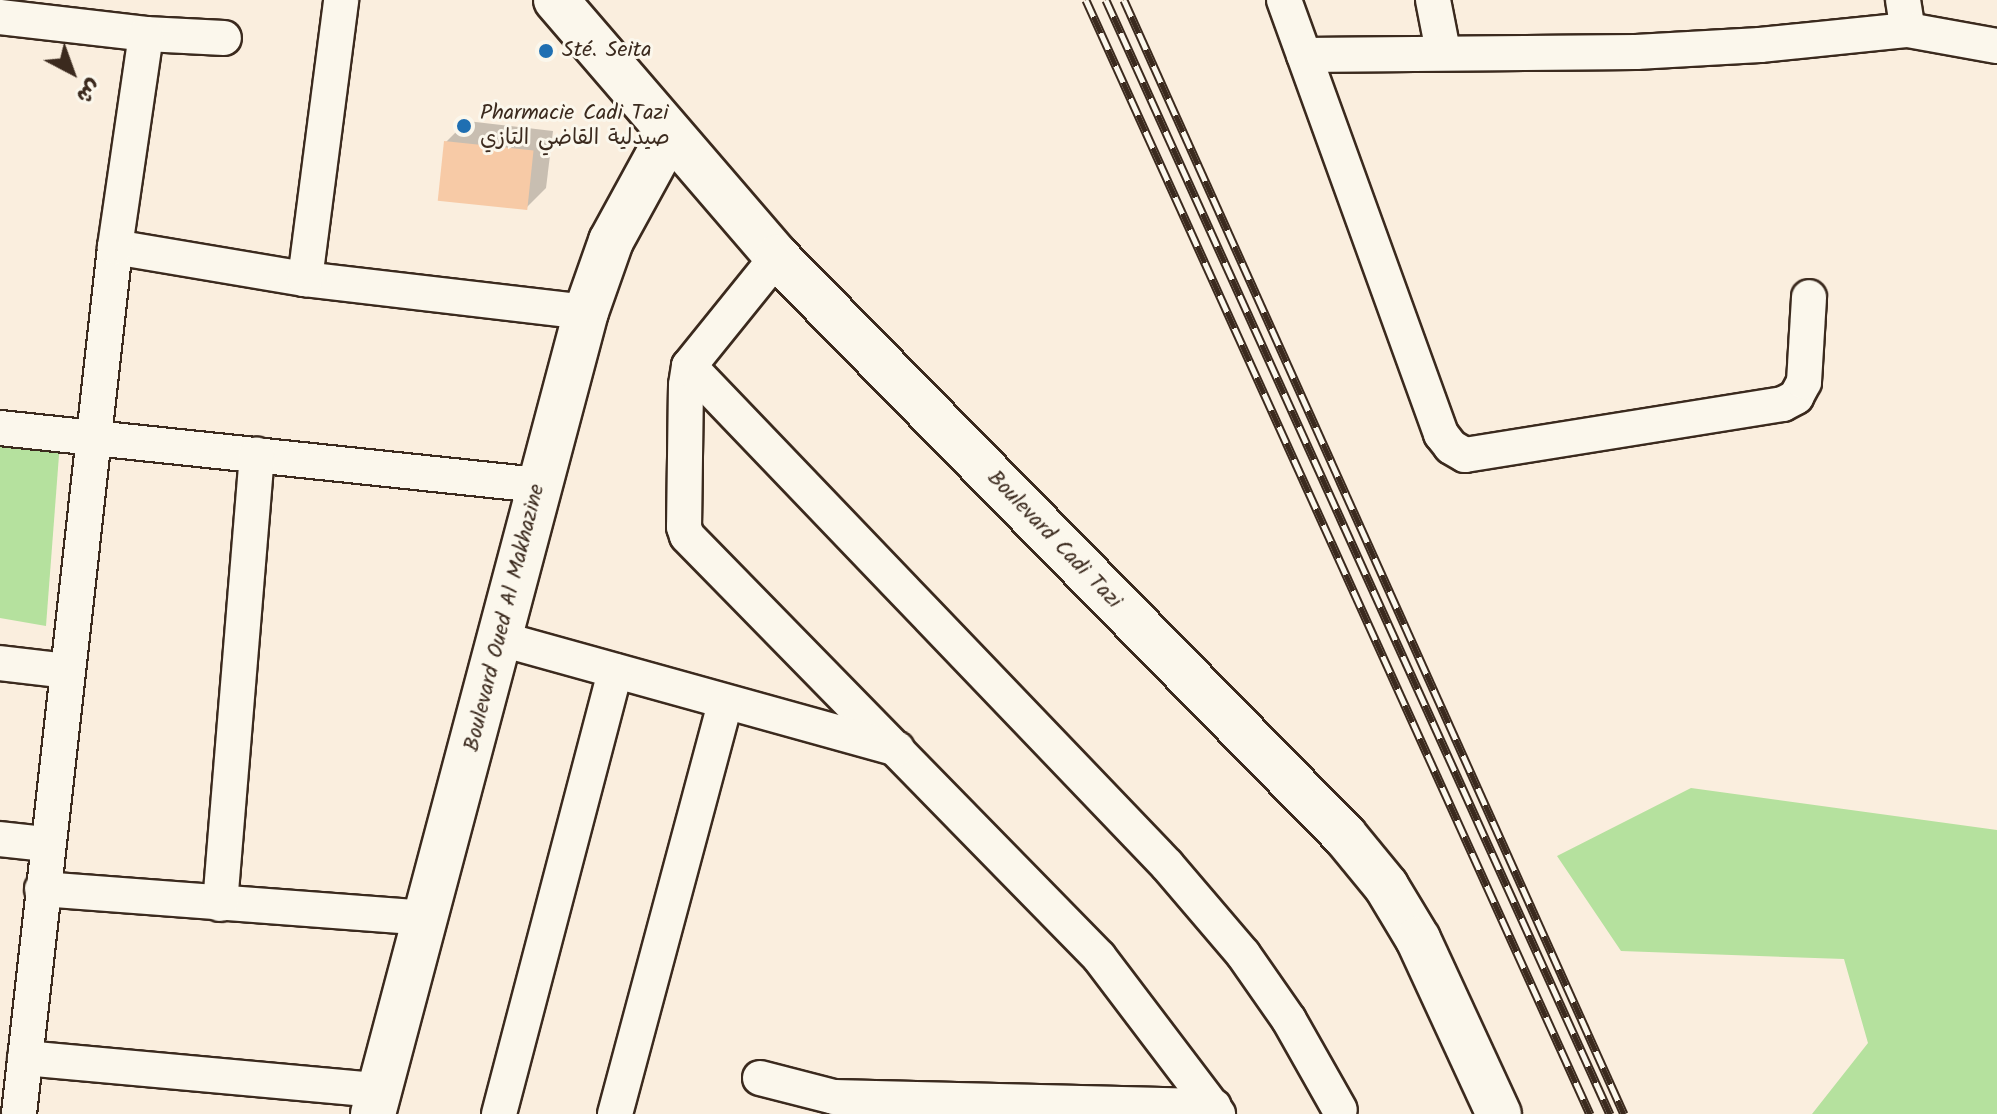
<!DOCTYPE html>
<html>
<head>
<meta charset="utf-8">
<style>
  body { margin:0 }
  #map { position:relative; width:1997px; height:1114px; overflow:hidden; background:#faeede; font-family:Kalam,"Playpen Sans Arabic",sans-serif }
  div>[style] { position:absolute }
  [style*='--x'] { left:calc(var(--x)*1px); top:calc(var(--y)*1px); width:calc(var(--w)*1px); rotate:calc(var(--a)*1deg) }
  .green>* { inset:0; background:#b5e19e }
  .shadow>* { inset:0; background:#0003 }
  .building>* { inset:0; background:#f7caa6; transform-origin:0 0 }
  .roads { filter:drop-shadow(2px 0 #3b2a1e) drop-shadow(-2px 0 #3b2a1e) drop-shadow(0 2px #3b2a1e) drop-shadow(0 -2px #3b2a1e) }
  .street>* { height:34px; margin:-17px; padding:0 17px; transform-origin:17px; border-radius:17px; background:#fbf7ec }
  .secondary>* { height:44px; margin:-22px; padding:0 22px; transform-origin:22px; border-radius:22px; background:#fbf7ec }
  .rail>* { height:9px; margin-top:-4.5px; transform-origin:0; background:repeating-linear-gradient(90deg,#fbf7ec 0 18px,#3b2a1e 0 36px); box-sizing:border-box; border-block:2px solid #3b2a1e }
  .dots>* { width:22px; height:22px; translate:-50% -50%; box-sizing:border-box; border:4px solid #fbf7ec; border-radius:50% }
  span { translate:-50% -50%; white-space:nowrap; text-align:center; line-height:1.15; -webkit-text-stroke:6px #fbf7ec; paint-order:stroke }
  .poi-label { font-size:22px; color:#3b2a1e }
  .left { translate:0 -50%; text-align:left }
  .street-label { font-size:22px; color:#3b2a1e }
  .north { position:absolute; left:32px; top:32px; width:80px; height:80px; -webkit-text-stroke:6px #fbf7ec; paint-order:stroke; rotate:139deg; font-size:22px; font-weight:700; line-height:32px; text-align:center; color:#3b2a1e }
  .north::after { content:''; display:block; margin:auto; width:28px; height:36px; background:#3b2a1e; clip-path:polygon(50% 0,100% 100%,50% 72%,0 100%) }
</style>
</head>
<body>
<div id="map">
  <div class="green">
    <i style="clip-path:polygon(0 434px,60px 442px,46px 626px,0 618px)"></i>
    <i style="clip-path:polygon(1691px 788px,1997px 830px,1997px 1114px,1812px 1114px,1868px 1043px,1844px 959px,1621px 951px,1557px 856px)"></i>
  </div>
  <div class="shadow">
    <i style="clip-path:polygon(467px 121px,553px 131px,546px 188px,525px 209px,446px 142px)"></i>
  </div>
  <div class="building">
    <i style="left:444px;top:141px;width:90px;height:60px;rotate:6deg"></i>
  </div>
  <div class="roads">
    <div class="street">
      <i style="--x:1284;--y:0;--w:462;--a:70.1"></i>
      <i style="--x:1441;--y:434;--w:16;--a:52"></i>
      <i style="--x:1451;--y:447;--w:16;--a:30"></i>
      <i style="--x:1465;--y:455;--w:322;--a:-9.1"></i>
      <i style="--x:1783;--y:404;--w:15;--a:-28"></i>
      <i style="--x:1796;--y:397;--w:17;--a:-62"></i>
      <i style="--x:1804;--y:382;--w:85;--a:-86.6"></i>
      <i style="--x:1433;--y:0;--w:52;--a:78.9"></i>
      <i style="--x:1903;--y:0;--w:30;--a:81"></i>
      <i style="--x:0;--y:17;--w:147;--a:6.6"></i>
      <i style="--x:146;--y:34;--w:78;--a:2.9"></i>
      <i style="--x:1304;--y:55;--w:332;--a:-0.5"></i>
      <i style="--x:1636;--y:52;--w:124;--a:-3.2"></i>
      <i style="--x:1760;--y:45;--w:149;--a:-5.8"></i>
      <i style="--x:1908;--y:30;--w:90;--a:10.2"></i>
      <i style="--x:115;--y:247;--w:193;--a:9.6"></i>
      <i style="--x:305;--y:279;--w:283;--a:6.7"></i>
      <i style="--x:777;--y:257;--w:140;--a:128.9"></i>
      <i style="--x:689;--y:366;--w:19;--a:99"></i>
      <i style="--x:686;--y:385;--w:142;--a:90.8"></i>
      <i style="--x:684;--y:527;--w:9;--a:72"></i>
      <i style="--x:687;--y:536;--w:589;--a:45.62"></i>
      <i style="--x:1099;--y:957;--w:197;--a:52.8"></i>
      <i style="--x:305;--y:279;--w:281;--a:-82.6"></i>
      <i style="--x:689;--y:366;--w:691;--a:46.23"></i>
      <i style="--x:1167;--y:865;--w:117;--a:49.5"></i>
      <i style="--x:1243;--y:954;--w:80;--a:55.1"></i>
      <i style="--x:1289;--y:1020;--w:103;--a:60.5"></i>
      <i style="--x:0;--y:428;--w:541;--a:6.05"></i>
      <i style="--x:501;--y:639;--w:411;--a:15.5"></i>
      <i style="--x:0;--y:663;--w:67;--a:6.8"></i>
      <i style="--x:0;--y:839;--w:46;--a:6.2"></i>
      <i style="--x:42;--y:889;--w:386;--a:4.3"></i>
      <i style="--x:220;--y:904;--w:451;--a:-85.3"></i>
      <i style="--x:25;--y:1058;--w:356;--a:5.2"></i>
      <i style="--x:760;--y:1078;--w:76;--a:14.4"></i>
      <i style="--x:834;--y:1097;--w:380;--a:1.4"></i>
      <i style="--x:19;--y:1114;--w:872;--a:-83.68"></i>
      <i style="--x:115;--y:247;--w:215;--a:-81.7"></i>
      <i style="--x:499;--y:1114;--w:458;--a:-75.3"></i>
      <i style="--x:615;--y:1114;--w:424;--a:-75"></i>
    </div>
    <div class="secondary">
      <i style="--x:556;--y:0;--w:339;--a:49.3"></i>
      <i style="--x:777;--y:257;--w:811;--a:45.55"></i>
      <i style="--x:1345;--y:836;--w:65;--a:50.6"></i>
      <i style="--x:1386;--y:886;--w:62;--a:58.9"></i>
      <i style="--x:1418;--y:939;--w:193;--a:65.2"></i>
      <i style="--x:373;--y:1114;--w:830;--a:-75.13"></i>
      <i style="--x:586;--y:312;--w:75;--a:-70.6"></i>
      <i style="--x:611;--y:241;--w:121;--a:-61.3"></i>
    </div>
  </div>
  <div class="rail">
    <i style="--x:1086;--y:0;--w:1223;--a:65.66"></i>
    <i style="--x:1106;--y:0;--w:1223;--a:65.66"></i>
    <i style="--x:1124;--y:0;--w:1221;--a:65.83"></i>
  </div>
  <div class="dots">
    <i style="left:546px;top:51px;background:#1f6fb2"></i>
    <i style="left:464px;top:126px;background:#1f6fb2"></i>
  </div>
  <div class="poi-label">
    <span class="left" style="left:562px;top:51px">Sté. Seita</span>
    <span class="left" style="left:480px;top:126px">Pharmacie Cadi Tazi<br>صيدلية القاضي التازي</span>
  </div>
  <div class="street-label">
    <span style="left:1054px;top:540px;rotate:46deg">Boulevard Cadi Tazi</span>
    <span style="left:505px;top:618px;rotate:-76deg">Boulevard Oued Al Makhazine</span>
  </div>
  <div class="north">ش</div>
</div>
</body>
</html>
